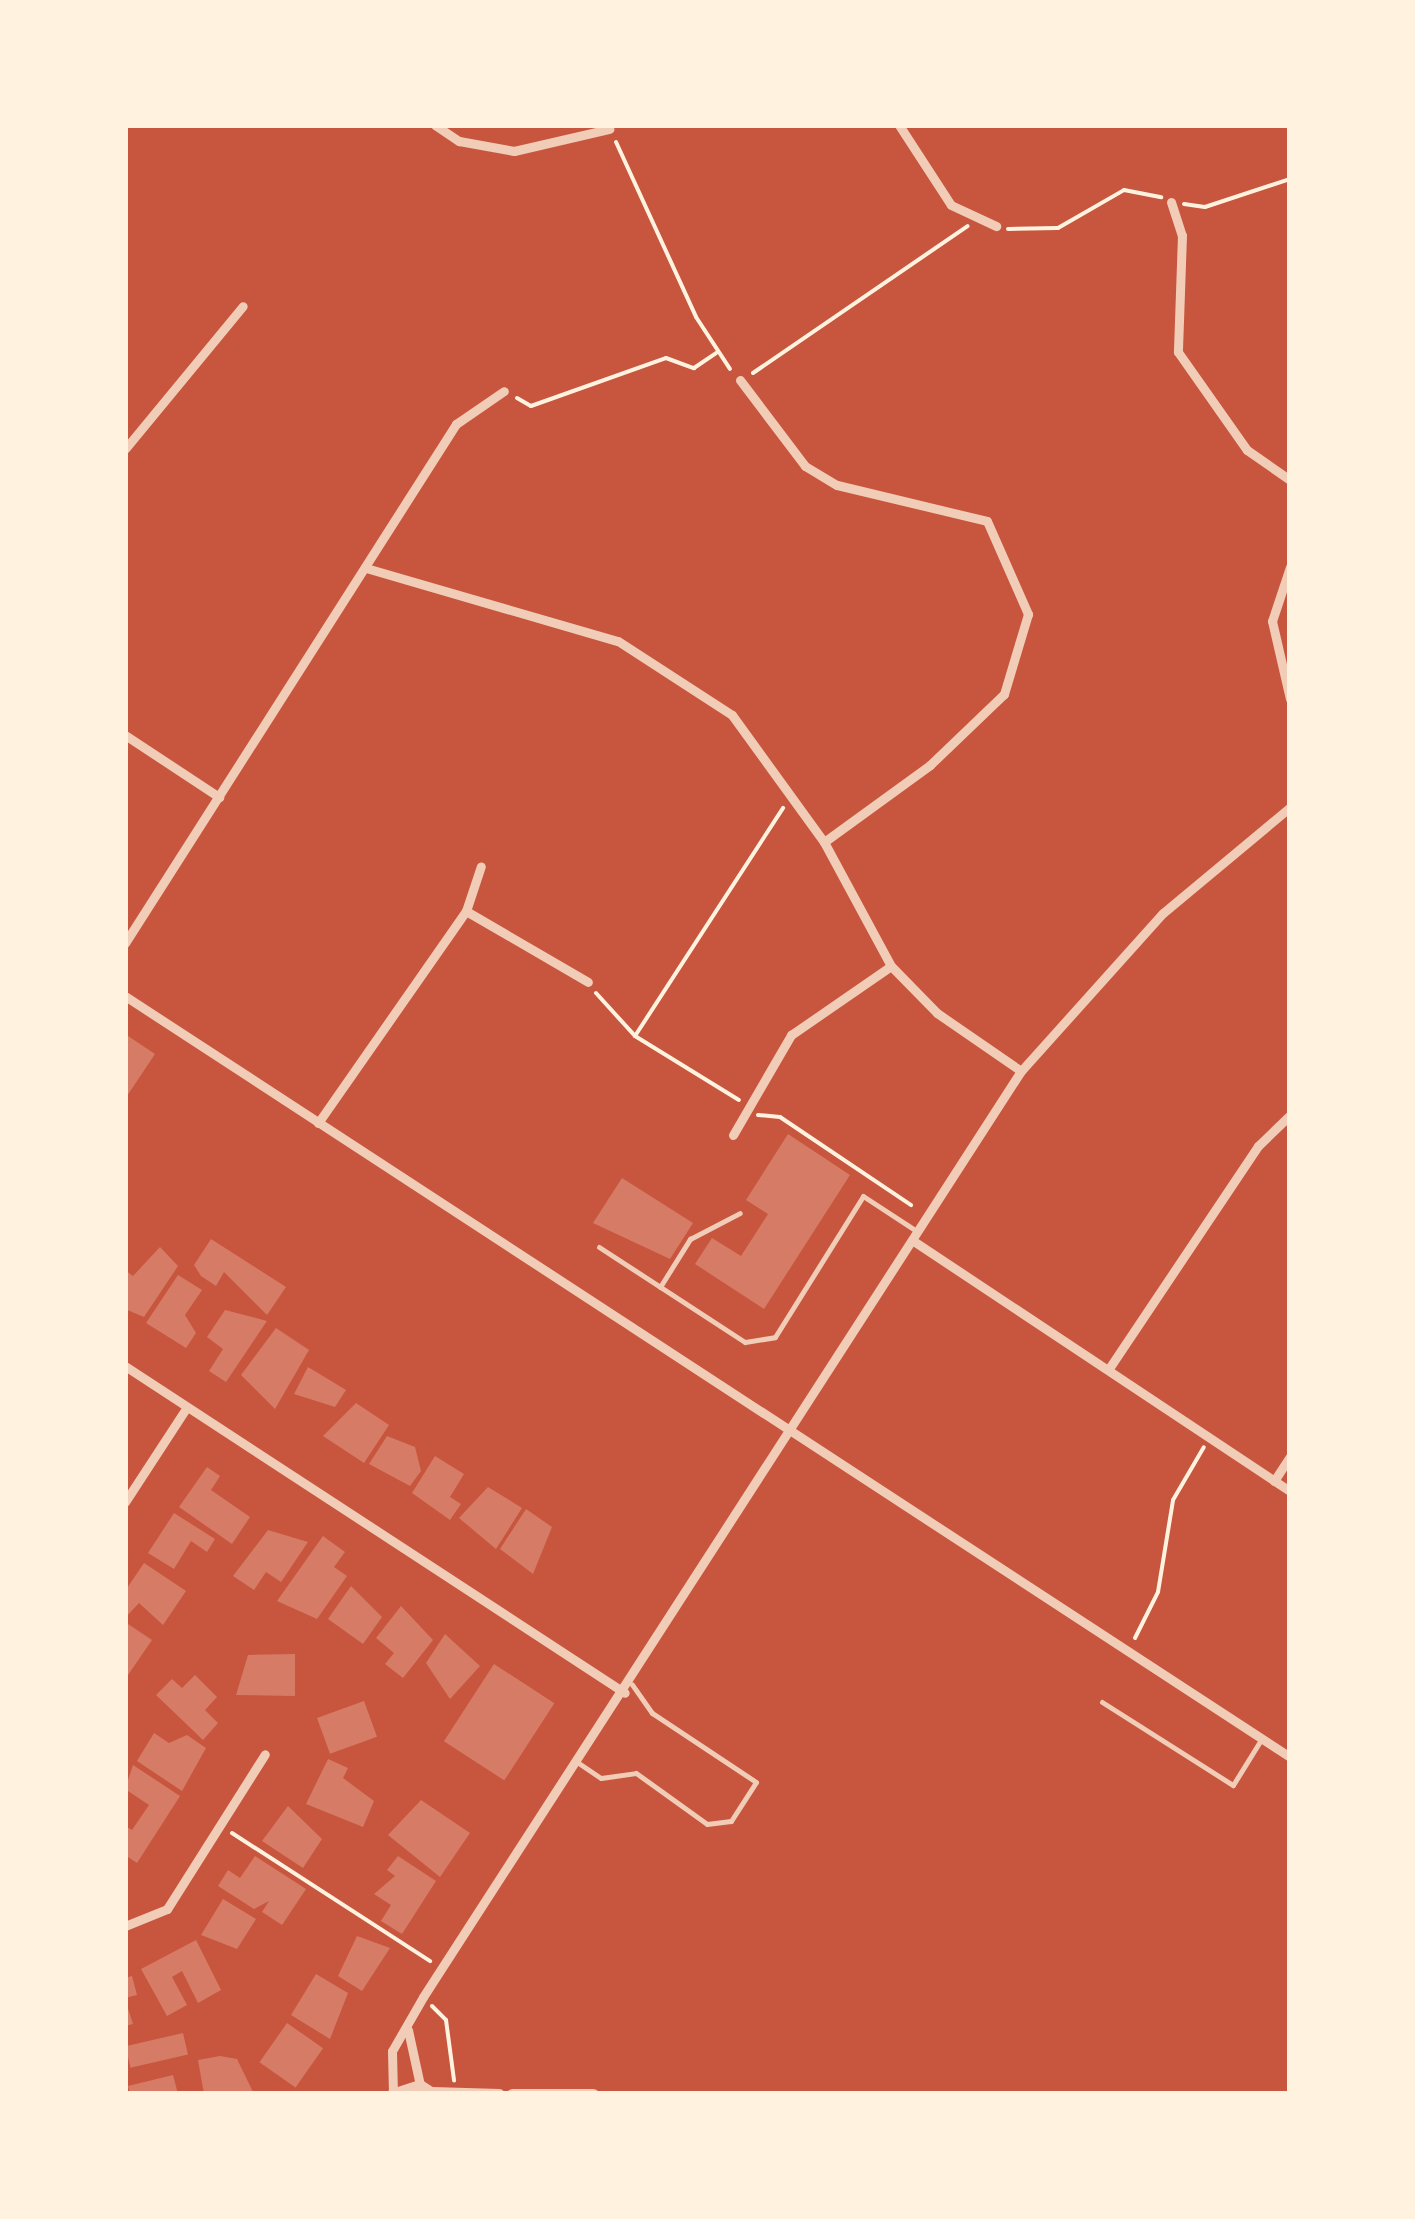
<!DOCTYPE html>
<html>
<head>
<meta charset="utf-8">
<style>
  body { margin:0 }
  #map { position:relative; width:1415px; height:2219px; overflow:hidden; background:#c8553d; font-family:"Exo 2",sans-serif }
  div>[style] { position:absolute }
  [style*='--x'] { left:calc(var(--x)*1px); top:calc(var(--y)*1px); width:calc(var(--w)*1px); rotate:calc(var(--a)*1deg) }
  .building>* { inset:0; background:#d67c66; transform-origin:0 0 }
  .path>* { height:4px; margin:-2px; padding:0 2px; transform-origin:2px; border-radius:2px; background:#fff3e0 }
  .service>* { height:5px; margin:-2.5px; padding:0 2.5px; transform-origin:2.5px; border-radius:2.5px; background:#f1ccb7 }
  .minor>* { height:9px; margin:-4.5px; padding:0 4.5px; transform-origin:4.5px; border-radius:4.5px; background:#f1ccb7 }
  .tertiary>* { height:11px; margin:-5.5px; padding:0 5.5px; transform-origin:5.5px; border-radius:5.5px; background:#f1ccb7 }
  span { translate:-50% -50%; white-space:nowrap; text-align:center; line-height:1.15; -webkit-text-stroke:10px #fff3e0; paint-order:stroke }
  .frame { position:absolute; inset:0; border:128px solid #fff3e0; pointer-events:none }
</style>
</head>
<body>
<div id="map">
  <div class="building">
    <i style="clip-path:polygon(125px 1034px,155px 1054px,125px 1099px)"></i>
    <i style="clip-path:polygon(788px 1134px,850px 1175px,764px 1309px,695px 1264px,712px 1238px,741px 1256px,768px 1214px,746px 1200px)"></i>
    <i style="clip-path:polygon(622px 1178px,693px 1223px,670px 1259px,593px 1223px)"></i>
    <i style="clip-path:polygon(211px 1239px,286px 1287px,267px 1315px,224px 1272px,216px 1286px,201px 1276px,194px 1265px)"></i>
    <i style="clip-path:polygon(160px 1247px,178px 1266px,144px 1317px,125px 1309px,125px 1270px,133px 1276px)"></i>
    <i style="clip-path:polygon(178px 1275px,202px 1290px,185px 1315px,196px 1333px,186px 1348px,146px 1323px)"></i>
    <i style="clip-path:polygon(225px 1310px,267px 1321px,226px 1382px,209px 1371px,223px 1349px,207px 1337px)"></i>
    <i style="clip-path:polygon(276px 1328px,309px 1350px,275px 1409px,241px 1375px)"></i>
    <i style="clip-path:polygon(308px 1367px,346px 1390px,335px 1407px,294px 1394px)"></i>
    <i style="clip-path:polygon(356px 1403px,389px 1425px,364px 1463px,323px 1436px)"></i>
    <i style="clip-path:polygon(387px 1436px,415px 1447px,421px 1471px,410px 1486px,369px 1464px)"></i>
    <i style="clip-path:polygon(435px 1456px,464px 1474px,450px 1497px,461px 1504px,450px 1520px,412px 1493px)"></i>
    <i style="clip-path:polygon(207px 1467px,220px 1476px,211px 1490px,250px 1517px,232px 1544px,179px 1507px)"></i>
    <i style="clip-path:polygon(488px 1487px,522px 1508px,496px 1549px,459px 1518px)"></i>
    <i style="clip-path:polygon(526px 1509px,552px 1527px,533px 1574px,500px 1549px)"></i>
    <i style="clip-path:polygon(174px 1513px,215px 1539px,207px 1552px,191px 1541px,174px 1569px,148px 1553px)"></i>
    <i style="clip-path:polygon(268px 1530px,308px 1542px,281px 1582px,266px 1572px,254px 1590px,233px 1576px)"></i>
    <i style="clip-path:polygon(323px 1536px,345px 1552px,334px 1567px,347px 1576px,317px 1619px,277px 1601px)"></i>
    <i style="clip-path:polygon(144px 1563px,186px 1591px,163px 1625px,139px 1603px,125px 1618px,125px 1591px)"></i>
    <i style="clip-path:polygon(351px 1586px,382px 1617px,363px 1644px,328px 1619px)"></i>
    <i style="clip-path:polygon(401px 1606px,433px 1640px,403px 1678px,385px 1664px,394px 1653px,376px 1638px)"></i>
    <i style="clip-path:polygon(125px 1622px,152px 1640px,128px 1675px,125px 1673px)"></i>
    <i style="clip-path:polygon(445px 1634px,480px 1666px,450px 1699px,426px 1663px)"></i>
    <i style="clip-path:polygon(295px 1654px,295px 1696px,236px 1695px,248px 1655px)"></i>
    <i style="left:494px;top:1664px;width:72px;height:92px;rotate:33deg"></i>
    <i style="clip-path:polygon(195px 1675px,217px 1697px,205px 1710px,218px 1723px,203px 1740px,156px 1695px,172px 1679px,182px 1688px)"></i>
    <i style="left:364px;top:1701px;width:38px;height:50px;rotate:70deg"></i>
    <i style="clip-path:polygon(154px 1733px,169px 1743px,187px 1735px,206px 1748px,182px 1791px,137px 1761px)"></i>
    <i style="clip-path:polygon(328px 1759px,348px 1768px,343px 1778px,374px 1801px,363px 1827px,306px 1804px)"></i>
    <i style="clip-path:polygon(133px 1765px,180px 1796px,137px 1863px,125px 1855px,125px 1826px,132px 1830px,149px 1805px,125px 1789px)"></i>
    <i style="clip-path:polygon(421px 1800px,470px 1833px,440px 1877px,388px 1835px)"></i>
    <i style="clip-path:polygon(288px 1806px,322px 1839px,303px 1868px,262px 1841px)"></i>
    <i style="clip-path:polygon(255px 1856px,306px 1889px,282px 1925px,262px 1912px,269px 1901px,254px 1909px,218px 1886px,228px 1870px,240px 1878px)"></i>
    <i style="clip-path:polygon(398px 1856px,436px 1881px,402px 1934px,381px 1921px,391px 1905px,374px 1894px,395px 1876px,387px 1870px)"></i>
    <i style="clip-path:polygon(223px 1899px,256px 1919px,237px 1949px,201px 1935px)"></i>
    <i style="clip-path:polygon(357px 1936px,390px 1948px,362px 1991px,338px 1976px)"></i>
    <i style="clip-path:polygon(196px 1940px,221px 1990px,198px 2003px,182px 1971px,172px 1977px,187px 2005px,167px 2016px,141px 1969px)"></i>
    <i style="clip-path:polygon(316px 1974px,348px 1993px,330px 2039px,291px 2015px)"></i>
    <i style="clip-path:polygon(132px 1976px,137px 1995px,125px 1998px,125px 1978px)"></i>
    <i style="clip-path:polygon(125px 1999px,133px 2024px,125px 2026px)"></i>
    <i style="left:287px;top:2023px;width:44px;height:48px;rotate:35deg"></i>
    <i style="left:183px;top:2033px;width:22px;height:59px;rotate:77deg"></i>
    <i style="clip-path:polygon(220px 2056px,237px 2059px,254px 2094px,204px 2094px,198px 2060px)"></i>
    <i style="clip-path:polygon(173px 2075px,178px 2094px,130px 2094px,128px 2086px)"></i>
  </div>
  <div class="path">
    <i style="--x:616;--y:142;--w:192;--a:65.4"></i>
    <i style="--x:696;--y:317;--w:62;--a:56.8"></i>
    <i style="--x:1184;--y:204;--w:21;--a:8"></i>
    <i style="--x:1205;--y:207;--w:89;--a:-18.2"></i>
    <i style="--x:1008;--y:229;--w:50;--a:-1.1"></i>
    <i style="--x:1058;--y:228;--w:76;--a:-29.9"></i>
    <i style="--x:1124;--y:190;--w:38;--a:11"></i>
    <i style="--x:753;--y:373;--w:260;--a:-34.4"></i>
    <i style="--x:517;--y:398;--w:16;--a:30"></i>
    <i style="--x:531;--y:406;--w:143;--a:-19.6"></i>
    <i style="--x:666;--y:358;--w:30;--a:20"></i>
    <i style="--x:694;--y:368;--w:27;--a:-34"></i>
    <i style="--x:596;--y:993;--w:58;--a:47.8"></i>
    <i style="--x:635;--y:1036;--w:122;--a:31.6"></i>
    <i style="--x:635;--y:1036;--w:272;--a:-57"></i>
    <i style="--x:758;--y:1115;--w:22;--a:5"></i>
    <i style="--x:780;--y:1117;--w:158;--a:33.9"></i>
    <i style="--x:1135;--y:1638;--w:51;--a:-63.4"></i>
    <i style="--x:1158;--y:1592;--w:93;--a:-80.7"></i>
    <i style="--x:1173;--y:1500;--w:61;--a:-59.7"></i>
    <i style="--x:232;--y:1833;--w:236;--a:32.9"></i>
    <i style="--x:432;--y:2006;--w:20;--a:45"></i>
    <i style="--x:446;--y:2020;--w:61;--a:82.4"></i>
  </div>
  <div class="service">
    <i style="--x:599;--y:1247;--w:174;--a:33.1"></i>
    <i style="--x:745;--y:1342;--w:30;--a:-9"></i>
    <i style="--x:775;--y:1337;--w:166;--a:-58"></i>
    <i style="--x:863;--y:1196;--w:66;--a:33.2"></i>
    <i style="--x:660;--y:1287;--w:57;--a:-58"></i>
    <i style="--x:690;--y:1239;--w:56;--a:-27.5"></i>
    <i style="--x:1102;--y:1702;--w:155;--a:32.4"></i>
    <i style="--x:1233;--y:1785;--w:55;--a:-58.3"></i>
    <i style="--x:580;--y:1764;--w:25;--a:34"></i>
    <i style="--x:601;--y:1778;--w:35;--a:-8"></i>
    <i style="--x:636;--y:1773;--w:87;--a:35.7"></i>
    <i style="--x:707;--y:1824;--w:24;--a:-7"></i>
    <i style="--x:731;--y:1821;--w:46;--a:-57.3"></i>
    <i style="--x:756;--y:1782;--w:125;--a:-146.4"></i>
    <i style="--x:652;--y:1713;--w:35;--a:-125"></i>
  </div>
  <div class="minor">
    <i style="--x:435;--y:125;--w:29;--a:34"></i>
    <i style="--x:459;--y:141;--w:56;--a:10.3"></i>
    <i style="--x:514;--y:151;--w:98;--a:-13"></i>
    <i style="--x:899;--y:125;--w:95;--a:57"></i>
    <i style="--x:951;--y:205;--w:50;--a:25"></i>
    <i style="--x:1171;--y:202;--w:35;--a:72"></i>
    <i style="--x:1182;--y:235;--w:117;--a:92"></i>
    <i style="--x:1178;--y:352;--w:120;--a:54.9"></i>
    <i style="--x:1247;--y:450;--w:52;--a:34.9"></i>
    <i style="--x:740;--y:380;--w:108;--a:52.9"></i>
    <i style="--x:805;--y:466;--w:37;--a:31"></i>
    <i style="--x:837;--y:485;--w:154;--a:13.5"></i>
    <i style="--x:987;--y:521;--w:102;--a:66.2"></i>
    <i style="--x:1028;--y:614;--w:84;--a:106.7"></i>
    <i style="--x:1004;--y:694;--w:103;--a:136.2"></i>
    <i style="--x:930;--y:765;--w:131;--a:144"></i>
    <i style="--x:125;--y:449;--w:185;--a:-50.5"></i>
    <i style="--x:1290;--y:567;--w:57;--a:108.4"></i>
    <i style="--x:1272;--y:621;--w:80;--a:77"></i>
    <i style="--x:366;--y:568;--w:262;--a:16.2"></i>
    <i style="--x:618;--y:641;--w:136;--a:33"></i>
    <i style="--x:732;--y:715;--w:157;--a:54.1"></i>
    <i style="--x:824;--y:842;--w:141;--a:61.6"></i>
    <i style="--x:891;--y:966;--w:66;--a:45.6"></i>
    <i style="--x:937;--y:1013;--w:102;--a:34.6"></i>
    <i style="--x:125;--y:735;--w:113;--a:33.4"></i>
    <i style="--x:466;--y:911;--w:47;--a:-71.6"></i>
    <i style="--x:125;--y:943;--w:616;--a:-57.47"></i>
    <i style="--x:456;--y:424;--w:58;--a:-34.5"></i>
    <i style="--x:125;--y:996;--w:1392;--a:33.15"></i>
    <i style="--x:318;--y:1123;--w:259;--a:-55.1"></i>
    <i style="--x:466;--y:911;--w:141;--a:30.2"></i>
    <i style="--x:733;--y:1135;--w:116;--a:-59.9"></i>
    <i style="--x:791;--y:1035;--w:121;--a:-34.6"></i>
    <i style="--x:915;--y:1242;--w:450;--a:33.6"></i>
    <i style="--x:125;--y:1366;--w:597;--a:33.18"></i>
    <i style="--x:1110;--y:1367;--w:266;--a:-56.2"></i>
    <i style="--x:1258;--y:1146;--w:45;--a:-44.1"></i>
    <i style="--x:1274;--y:1481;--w:30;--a:-57"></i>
    <i style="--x:125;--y:1502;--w:113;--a:-56.9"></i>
    <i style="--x:125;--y:1926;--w:45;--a:-22"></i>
    <i style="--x:167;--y:1909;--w:183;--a:-57.7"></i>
    <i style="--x:408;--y:2030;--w:56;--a:77.7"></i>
    <i style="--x:393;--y:2093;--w:42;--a:-91.4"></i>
    <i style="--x:392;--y:2051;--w:62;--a:-60.1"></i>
    <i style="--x:423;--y:1997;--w:1102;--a:-57.15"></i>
    <i style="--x:1021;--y:1071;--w:212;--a:-48.1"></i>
    <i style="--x:1163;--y:913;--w:165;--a:-39.8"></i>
  </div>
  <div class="tertiary">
    <i style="--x:432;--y:2092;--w:67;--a:1.7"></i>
    <i style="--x:392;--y:2094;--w:29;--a:-18"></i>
    <i style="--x:420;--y:2085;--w:17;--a:33"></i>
    <i style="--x:512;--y:2094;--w:81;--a:0"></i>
  </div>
  <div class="frame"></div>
</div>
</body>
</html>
